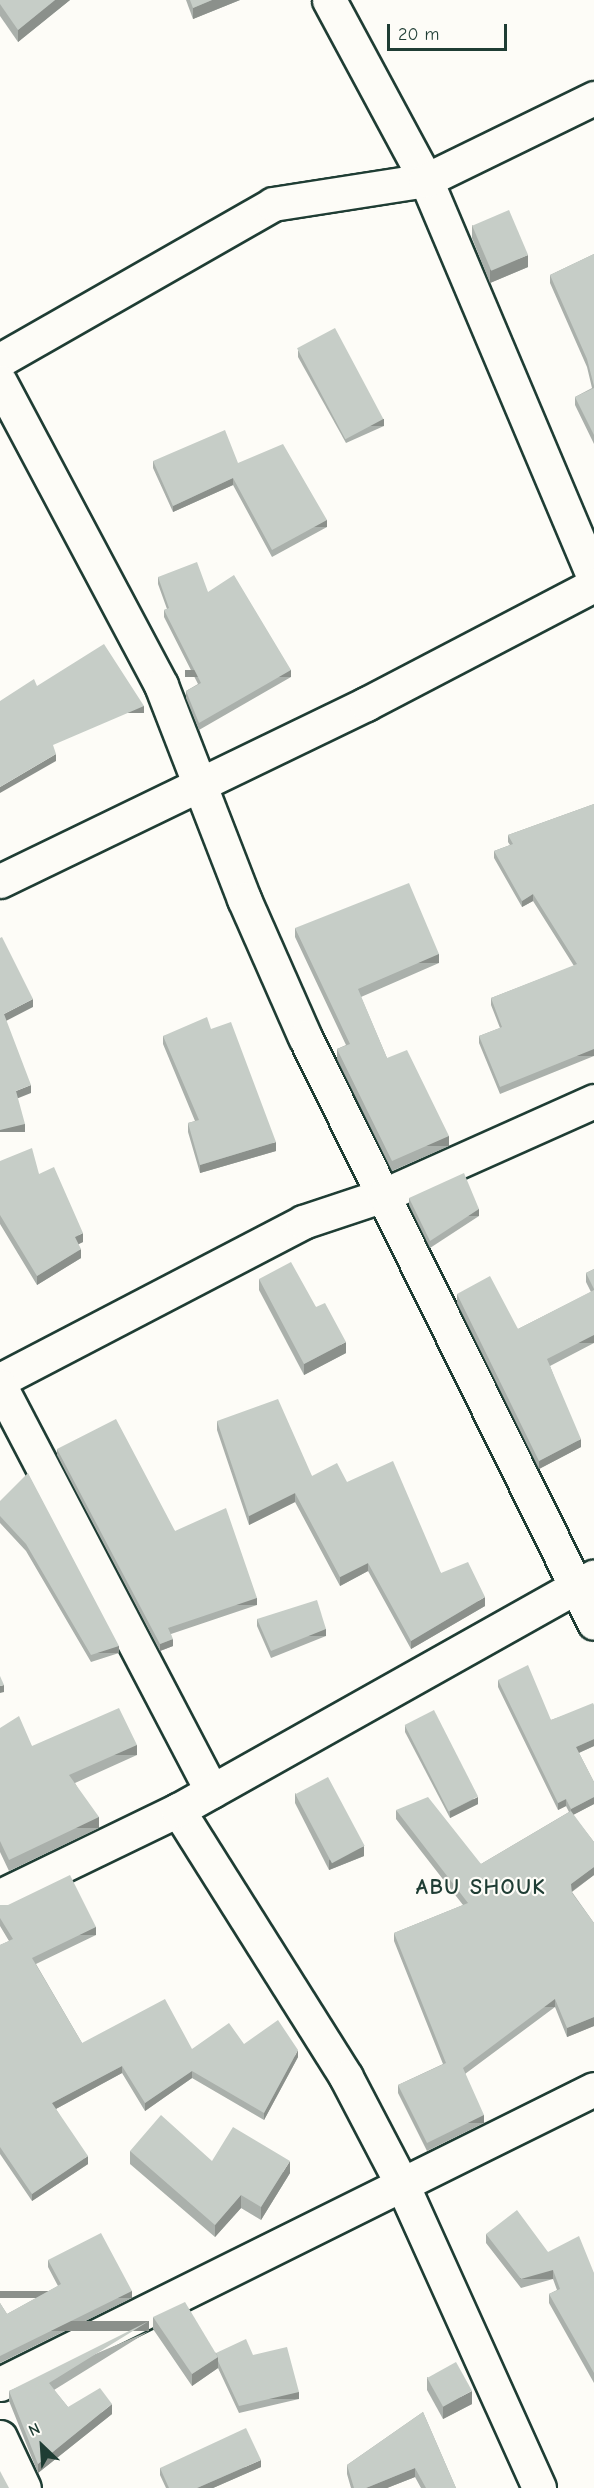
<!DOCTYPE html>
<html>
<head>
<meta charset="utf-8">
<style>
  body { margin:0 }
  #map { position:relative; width:594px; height:2488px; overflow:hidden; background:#fdfcf7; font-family:"Comic Neue",sans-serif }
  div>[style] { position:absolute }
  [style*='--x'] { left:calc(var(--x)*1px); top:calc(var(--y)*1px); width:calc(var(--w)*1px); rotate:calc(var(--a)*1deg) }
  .roads { filter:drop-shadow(2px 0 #1f3d34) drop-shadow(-2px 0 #1f3d34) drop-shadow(0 2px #1f3d34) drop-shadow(0 -2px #1f3d34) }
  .minor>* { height:33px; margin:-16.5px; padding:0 16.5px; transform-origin:16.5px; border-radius:16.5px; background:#fdfcf7 }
  .wall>* { inset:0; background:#aab0ab }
  .shaded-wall>* { inset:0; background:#8b908b; transform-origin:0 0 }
  .building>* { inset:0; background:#c6cdc7; transform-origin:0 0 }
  span { translate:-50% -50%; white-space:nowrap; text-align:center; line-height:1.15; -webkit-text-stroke:4.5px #fdfcf7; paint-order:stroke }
  .district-label { font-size:22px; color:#1f3d34; font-weight:700; letter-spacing:1.5px }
  .north { position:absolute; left:12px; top:2416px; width:60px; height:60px; -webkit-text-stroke:4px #fdfcf7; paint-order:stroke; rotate:335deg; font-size:16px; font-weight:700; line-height:24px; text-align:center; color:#1f3d34 }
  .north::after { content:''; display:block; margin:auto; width:21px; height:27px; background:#1f3d34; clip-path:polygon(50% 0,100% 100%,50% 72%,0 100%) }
  .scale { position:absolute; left:387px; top:24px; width:120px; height:27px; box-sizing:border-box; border:3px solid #1f3d34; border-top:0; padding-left:8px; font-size:18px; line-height:21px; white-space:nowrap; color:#1f3d34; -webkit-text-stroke:4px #fdfcf7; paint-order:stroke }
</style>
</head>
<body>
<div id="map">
  <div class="roads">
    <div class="minor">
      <i style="--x:329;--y:0;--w:204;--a:61.7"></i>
      <i style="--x:426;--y:180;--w:431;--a:67.1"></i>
      <i style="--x:0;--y:360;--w:314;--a:-29.7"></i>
      <i style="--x:273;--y:204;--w:155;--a:-8.9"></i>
      <i style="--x:426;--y:180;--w:187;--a:-26"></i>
      <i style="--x:0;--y:382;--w:343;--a:62"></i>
      <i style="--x:161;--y:685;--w:230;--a:68.8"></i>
      <i style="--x:244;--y:899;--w:151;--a:66.2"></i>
      <i style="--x:305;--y:1037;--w:653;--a:63.75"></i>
      <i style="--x:0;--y:881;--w:407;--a:-25.8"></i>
      <i style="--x:366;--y:704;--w:257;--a:-27.6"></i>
      <i style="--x:0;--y:1380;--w:342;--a:-27.5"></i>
      <i style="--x:303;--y:1222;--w:85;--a:-18.4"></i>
      <i style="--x:384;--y:1195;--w:230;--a:-24.1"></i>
      <i style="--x:0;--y:1386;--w:457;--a:62.4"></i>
      <i style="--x:178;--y:1810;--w:315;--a:57.8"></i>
      <i style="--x:346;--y:2077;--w:121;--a:62.4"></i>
      <i style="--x:402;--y:2184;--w:333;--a:65.7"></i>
      <i style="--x:0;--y:1896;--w:198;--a:-25.8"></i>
      <i style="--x:178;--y:1810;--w:477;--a:-29.3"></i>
      <i style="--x:0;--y:2384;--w:663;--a:-26.41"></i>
      <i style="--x:0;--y:2437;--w:56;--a:64.8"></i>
    </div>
  </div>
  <div class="wall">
    <i style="clip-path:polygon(0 0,70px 0,18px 42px,0 16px)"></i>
    <i style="clip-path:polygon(186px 0,240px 0,193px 19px)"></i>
    <i style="clip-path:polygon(472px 225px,528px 267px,490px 283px,472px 238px)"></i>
    <i style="clip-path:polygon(594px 254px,594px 444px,575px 405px,575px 397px,592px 388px,587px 367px,550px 283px,550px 275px)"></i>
    <i style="clip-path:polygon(298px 350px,384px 426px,346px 443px,298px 357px)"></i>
    <i style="clip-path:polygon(153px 461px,238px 463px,327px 527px,272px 557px,233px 485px,173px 512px,153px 468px)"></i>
    <i style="clip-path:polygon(158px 577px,208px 592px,291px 677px,199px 730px,186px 698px,186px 691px,198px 684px,164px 617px,164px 610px,167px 609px,158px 584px)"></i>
    <i style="clip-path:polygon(594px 804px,594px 1056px,500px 1094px,479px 1043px,479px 1036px,500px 1028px,491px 1005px,491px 998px,574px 966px,533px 901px,522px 907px,494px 858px,494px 851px,510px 845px,508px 842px,508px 835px)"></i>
    <i style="clip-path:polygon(295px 928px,439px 963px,361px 997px,387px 1058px,449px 1146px,392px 1171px,337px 1059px,337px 1049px,346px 1045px,295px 937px)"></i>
    <i style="clip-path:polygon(211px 1029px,276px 1151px,200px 1173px,188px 1132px,188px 1123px,195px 1121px,163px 1044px,163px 1036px)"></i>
    <i style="clip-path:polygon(0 1161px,39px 1174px,83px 1242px,78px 1244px,81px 1258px,37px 1285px,0 1224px)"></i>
    <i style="clip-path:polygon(409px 1198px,479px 1216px,430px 1248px,409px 1205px)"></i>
    <i style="clip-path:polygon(594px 1269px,594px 1343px,550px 1366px,581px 1447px,539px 1469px,457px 1303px,457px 1294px,518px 1329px,591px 1292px,586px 1282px,586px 1273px)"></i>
    <i style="clip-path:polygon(259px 1279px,316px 1307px,346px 1353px,304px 1375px,259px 1290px)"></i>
    <i style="clip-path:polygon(217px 1421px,312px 1476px,347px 1482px,441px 1573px,485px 1606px,411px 1649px,368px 1571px,340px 1586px,295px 1502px,249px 1525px,217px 1430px)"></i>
    <i style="clip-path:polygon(57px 1449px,175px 1531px,257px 1605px,171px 1634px,173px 1646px,160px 1651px,57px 1455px)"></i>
    <i style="clip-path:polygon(0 1501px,119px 1653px,91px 1662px,26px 1551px,0 1523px)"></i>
    <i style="clip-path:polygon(257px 1619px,326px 1636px,271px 1658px,257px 1626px)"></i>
    <i style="clip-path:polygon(498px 1680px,551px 1720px,594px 1705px,594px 1746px,579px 1753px,594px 1782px,594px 1804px,573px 1815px,594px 1842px,594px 1875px,572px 1892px,594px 1923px,594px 2026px,567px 2037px,555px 2007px,465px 2074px,484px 2123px,427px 2151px,398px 2093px,398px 2085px,443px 2064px,394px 1941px,394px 1933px,463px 1905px,396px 1819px,396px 1810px,481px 1864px,569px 1812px,566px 1806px,558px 1810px,498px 1687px)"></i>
    <i style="clip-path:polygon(405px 1725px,478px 1804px,450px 1818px,405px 1732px)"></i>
    <i style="clip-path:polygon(0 1728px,32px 1746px,137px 1755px,75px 1783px,99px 1828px,9px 1871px,0 1852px)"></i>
    <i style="clip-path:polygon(295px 1793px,364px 1856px,329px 1870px,295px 1803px)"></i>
    <i style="clip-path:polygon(0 1905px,96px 1935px,36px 1964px,82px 2043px,192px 2049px,244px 2044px,298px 2057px,264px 2120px,192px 2078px,145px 2111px,122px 2073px,56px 2109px,88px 2164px,32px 2201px,0 2154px,0 1945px,9px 1941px,0 1926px)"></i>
    <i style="clip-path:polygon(130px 2151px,212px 2161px,290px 2173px,261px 2220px,241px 2208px,215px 2237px,130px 2164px)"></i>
    <i style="clip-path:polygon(486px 2234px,548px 2252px,594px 2273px,594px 2383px,549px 2303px,549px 2294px,557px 2290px,553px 2279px,521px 2288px,486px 2243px)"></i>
    <i style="clip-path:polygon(48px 2260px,132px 2298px,0 2363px,0 2303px,7px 2314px,58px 2286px,48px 2267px)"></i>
    <i style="clip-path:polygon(153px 2317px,216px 2353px,253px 2355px,299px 2399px,239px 2413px,218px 2368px,192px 2386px,153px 2329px)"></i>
    <i style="clip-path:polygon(149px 2331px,54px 2390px,68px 2407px,112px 2414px,38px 2473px,9px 2401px,9px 2391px)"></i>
    <i style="clip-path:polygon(427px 2377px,472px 2404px,443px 2419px,427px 2390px)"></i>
    <i style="clip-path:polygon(423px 2412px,456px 2488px,421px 2488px,415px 2477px,387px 2488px,351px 2488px,347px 2474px,347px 2465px)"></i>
    <i style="clip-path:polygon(261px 2467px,213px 2488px,166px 2488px,160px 2475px,160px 2468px)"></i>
  </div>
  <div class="shaded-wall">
    <i style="clip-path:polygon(55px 0,70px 0,18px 42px,18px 30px)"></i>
    <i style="clip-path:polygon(212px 0,240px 0,193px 19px,193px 8px)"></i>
    <i style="clip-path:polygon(528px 255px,528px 267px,490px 283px,490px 270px)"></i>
    <i style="left:384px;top:419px;width:7px;height:42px;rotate:90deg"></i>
    <i style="clip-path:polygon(233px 478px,233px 485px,173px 512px,173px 506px)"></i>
    <i style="left:327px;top:520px;width:7px;height:63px;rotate:90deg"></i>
    <i style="left:291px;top:670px;width:7px;height:106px;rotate:90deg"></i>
    <i style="left:144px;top:706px;width:7px;height:99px;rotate:90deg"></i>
    <i style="clip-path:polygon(56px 754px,56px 761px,0 793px,0 787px)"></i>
    <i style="clip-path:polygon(533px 894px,533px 901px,522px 907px,522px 901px)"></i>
    <i style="left:439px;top:954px;width:9px;height:88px;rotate:90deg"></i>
    <i style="clip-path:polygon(33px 999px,33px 1007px,4px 1022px,4px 1014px)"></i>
    <i style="left:594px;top:1049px;width:7px;height:101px;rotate:90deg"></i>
    <i style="clip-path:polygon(31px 1085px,31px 1093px,16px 1099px,16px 1091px)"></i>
    <i style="left:25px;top:1124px;width:8px;height:26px;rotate:90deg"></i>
    <i style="left:449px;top:1136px;width:10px;height:62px;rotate:90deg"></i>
    <i style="clip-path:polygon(276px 1142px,276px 1151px,200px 1173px,200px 1165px)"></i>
    <i style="left:479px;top:1209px;width:7px;height:59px;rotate:90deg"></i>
    <i style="clip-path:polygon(83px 1233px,83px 1242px,75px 1246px,75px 1237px)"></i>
    <i style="clip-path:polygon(81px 1249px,81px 1258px,37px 1285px,37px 1276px)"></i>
    <i style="left:594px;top:1335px;width:8px;height:53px;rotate:90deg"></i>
    <i style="clip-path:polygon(346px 1342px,346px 1353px,304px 1375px,304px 1364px)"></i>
    <i style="clip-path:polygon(581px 1439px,581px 1447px,539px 1469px,539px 1461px)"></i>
    <i style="clip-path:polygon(295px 1493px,295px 1502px,249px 1525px,249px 1516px)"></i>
    <i style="clip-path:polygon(368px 1563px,368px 1571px,340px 1586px,340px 1577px)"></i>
    <i style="clip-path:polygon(485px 1597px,485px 1606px,411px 1649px,411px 1641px)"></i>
    <i style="left:257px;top:1598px;width:7px;height:94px;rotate:90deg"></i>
    <i style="left:326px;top:1629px;width:7px;height:59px;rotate:90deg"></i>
    <i style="clip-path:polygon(173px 1639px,173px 1646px,160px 1651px,160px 1644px)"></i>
    <i style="left:119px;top:1646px;width:7px;height:29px;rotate:90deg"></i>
    <i style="clip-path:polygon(4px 1685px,4px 1692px,0 1693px,0 1686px)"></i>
    <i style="clip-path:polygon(594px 1739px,594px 1746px,576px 1754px,576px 1747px)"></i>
    <i style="left:137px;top:1745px;width:10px;height:74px;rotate:90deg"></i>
    <i style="clip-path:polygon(478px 1797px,478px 1804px,450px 1818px,450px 1811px)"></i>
    <i style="clip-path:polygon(594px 1797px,594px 1804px,571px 1816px,571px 1809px)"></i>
    <i style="clip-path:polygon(566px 1799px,566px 1806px,558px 1810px,558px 1803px)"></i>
    <i style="left:99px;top:1817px;width:11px;height:100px;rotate:90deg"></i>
    <i style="clip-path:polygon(364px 1846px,364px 1856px,329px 1870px,329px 1860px)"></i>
    <i style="clip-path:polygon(594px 1867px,594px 1875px,571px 1892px,571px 1884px)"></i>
    <i style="left:96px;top:1927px;width:8px;height:71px;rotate:90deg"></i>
    <i style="left:555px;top:1999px;width:8px;height:115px;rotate:90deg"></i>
    <i style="clip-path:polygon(594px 2017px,594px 2026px,567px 2037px,567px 2028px)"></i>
    <i style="clip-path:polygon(298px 2050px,298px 2057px,264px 2120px,264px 2113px)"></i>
    <i style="clip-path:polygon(122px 2066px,122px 2073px,52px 2111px,52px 2103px)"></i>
    <i style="clip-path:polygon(192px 2071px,192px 2078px,145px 2111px,145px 2103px)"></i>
    <i style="left:484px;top:2115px;width:8px;height:64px;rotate:90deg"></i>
    <i style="clip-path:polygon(88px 2156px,88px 2164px,32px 2201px,32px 2194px)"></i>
    <i style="clip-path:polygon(290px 2161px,290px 2173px,261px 2220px,261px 2207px)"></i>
    <i style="clip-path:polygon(241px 2195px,241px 2208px,215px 2237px,215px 2225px)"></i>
    <i style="left:553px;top:2270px;width:9px;height:33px;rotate:90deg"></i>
    <i style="left:132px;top:2291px;width:7px;height:147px;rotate:90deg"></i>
    <i style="left:149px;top:2321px;width:10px;height:118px;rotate:90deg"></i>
    <i style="clip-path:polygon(218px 2357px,218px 2368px,192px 2386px,192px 2374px)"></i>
    <i style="clip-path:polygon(472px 2391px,472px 2404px,443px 2419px,443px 2406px)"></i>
    <i style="left:299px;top:2392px;width:7px;height:62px;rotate:90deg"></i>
    <i style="clip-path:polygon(112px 2404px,112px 2414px,38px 2473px,38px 2464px)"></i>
    <i style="clip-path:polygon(261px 2460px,261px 2467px,213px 2488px,197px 2488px)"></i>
    <i style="clip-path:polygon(415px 2468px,415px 2477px,387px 2488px,366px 2488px)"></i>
  </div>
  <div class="building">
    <i style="clip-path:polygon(0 0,55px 0,18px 30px,0 4px)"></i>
    <i style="clip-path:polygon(190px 0,212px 0,193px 8px)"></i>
    <i style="left:509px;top:210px;width:49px;height:40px;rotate:67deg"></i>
    <i style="clip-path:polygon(594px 254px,594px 386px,587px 359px,550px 275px)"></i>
    <i style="left:335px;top:328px;width:103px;height:43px;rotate:62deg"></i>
    <i style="clip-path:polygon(594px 388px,594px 435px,575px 397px)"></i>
    <i style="clip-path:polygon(225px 430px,238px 463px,283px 444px,327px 520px,272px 550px,233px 478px,173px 506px,153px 461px)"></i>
    <i style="clip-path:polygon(197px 562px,208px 592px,234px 575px,291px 670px,199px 723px,186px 691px,201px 683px,164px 610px,169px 608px,158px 577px)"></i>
    <i style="clip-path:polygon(104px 644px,144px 706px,53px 745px,56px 754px,0 787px,0 701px,34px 679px,37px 686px)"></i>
    <i style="clip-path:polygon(594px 804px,594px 1049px,500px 1087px,479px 1036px,502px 1027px,491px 998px,577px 964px,533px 894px,522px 901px,494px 851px,513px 844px,508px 835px)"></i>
    <i style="clip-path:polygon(409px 883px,439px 954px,358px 989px,387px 1058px,407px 1050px,449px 1136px,392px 1161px,337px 1049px,350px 1044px,295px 928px)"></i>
    <i style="clip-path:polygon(2px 937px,33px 999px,4px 1014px,31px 1085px,16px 1091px,25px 1124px,0 1130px,0 938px)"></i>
    <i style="clip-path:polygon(207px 1017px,211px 1029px,231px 1022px,276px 1142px,200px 1165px,188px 1123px,199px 1120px,163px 1036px)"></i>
    <i style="clip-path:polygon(32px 1148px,39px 1174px,54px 1167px,83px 1233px,75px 1237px,81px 1249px,37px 1276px,0 1215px,0 1161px)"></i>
    <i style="clip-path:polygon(464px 1173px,479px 1209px,430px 1241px,409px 1198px)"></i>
    <i style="clip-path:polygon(291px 1262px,316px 1307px,325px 1303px,346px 1342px,304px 1364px,259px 1279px)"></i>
    <i style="clip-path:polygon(594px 1269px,594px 1289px,586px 1273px)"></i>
    <i style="clip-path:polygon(490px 1276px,518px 1329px,594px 1290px,594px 1335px,547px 1359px,581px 1439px,539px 1461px,457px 1294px)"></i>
    <i style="clip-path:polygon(278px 1399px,312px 1476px,337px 1463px,347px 1482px,393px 1461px,441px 1573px,468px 1562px,485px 1597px,411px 1641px,368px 1563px,340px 1577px,295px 1493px,249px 1516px,217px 1421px)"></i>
    <i style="clip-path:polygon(116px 1419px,175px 1531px,226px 1508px,257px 1598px,168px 1628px,173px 1639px,160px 1644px,57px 1449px)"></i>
    <i style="clip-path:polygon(28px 1473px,119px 1646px,91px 1655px,26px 1544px,0 1516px,0 1501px)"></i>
    <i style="clip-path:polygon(317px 1600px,326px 1629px,271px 1651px,257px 1619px)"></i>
    <i style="clip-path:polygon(528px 1665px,551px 1720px,593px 1703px,594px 1705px,594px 1739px,576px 1747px,594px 1782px,594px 1797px,571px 1809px,566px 1799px,558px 1803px,498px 1680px)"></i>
    <i style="clip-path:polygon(0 1676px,4px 1685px,0 1686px)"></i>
    <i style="clip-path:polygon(119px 1708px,137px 1745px,69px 1775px,99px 1817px,9px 1860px,0 1841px,0 1728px,19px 1716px,32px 1746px)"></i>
    <i style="left:434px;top:1710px;width:97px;height:33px;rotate:63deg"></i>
    <i style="left:328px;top:1777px;width:78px;height:37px;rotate:62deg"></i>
    <i style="clip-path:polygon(428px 1797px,481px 1864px,571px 1811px,594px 1842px,594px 1867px,571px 1884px,572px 1893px,594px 1923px,594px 2017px,567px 2028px,555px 1999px,463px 2068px,484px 2115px,427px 2143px,398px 2085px,446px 2063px,394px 1933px,468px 1903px,396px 1810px)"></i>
    <i style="clip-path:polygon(70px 1875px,96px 1927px,32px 1958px,82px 2043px,165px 1999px,192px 2049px,229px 2023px,244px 2044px,278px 2020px,298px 2050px,264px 2113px,192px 2071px,145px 2103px,122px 2066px,52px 2103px,88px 2156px,32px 2194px,0 2147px,0 1945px,13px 1939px,0 1918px,0 1905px,8px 1905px)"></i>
    <i style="clip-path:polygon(161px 2115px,212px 2161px,233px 2127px,290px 2161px,261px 2207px,241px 2195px,215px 2225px,130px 2151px)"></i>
    <i style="clip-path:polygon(517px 2210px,548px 2252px,579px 2236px,594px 2273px,594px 2373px,549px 2294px,560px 2289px,553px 2270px,521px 2279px,486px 2234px)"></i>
    <i style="clip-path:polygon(101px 2233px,132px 2291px,0 2356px,0 2303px,7px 2314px,61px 2284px,48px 2260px)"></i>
    <i style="clip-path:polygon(185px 2302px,218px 2357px,192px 2374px,153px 2317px)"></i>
    <i style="clip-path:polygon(149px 2321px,49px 2383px,68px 2407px,100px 2388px,112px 2404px,38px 2464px,9px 2391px)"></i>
    <i style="clip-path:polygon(246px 2339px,253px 2355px,287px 2347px,299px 2392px,239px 2406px,218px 2361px,218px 2357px,216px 2353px)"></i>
    <i style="left:456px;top:2362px;width:33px;height:33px;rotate:61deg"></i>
    <i style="clip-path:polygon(423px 2412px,456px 2488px,426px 2488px,415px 2468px,366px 2488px,354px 2488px,347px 2465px)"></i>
    <i style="clip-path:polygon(246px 2428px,261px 2460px,197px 2488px,169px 2488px,160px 2468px)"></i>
    <i style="clip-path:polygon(0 2471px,9px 2488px,0 2488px)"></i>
  </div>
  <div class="district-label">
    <span style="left:481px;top:1888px">ABU SHOUK</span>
  </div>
  <div class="north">N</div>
  <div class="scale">20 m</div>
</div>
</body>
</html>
